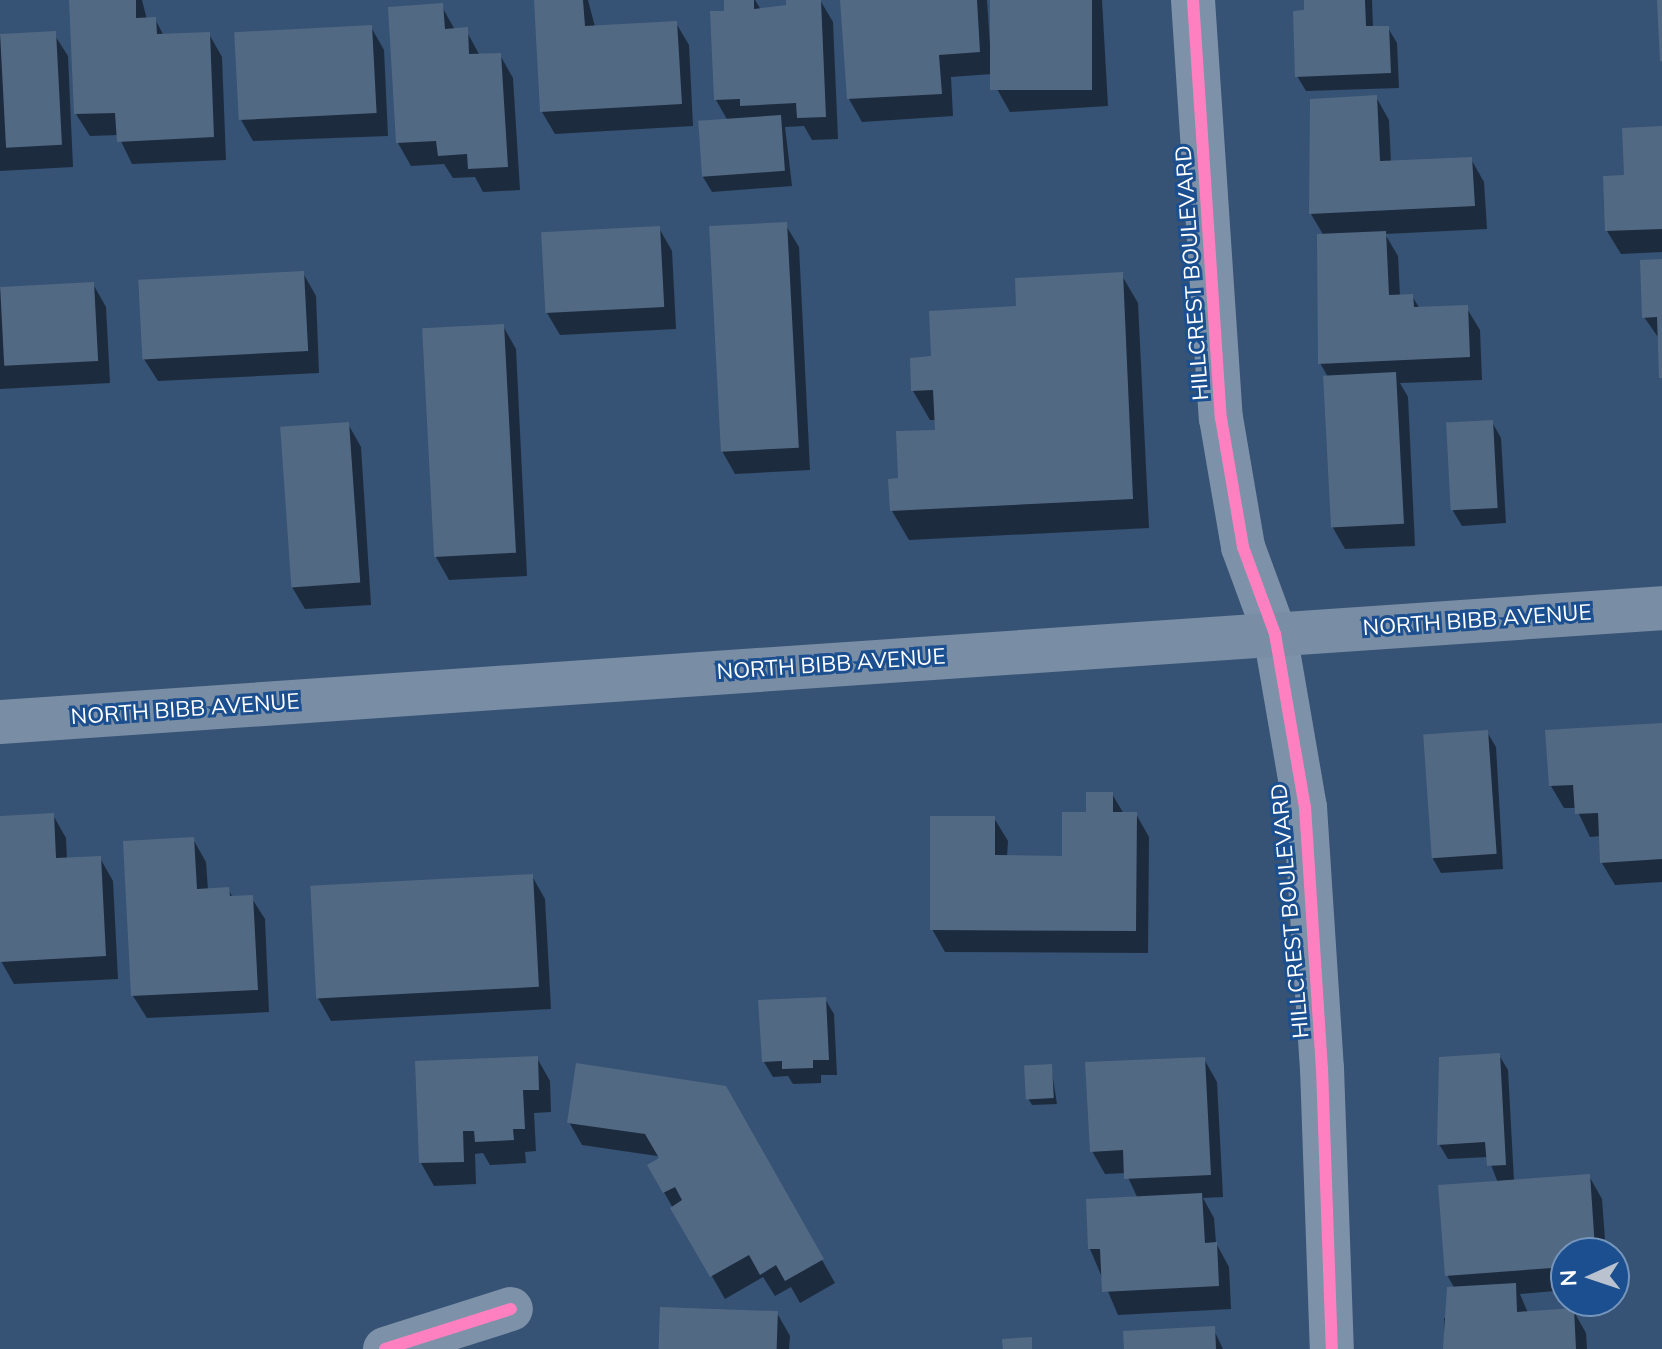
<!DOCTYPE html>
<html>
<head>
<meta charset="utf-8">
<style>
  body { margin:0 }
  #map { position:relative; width:1662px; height:1349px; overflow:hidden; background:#365274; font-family:Mulish,sans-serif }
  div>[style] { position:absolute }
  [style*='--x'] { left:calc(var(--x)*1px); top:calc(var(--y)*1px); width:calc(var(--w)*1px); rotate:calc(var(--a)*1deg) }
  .shadow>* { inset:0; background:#0007 }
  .building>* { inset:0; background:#526984; transform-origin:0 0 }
  .minor>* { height:44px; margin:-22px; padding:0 22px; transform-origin:22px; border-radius:22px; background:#7d92a8 }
  .tertiary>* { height:44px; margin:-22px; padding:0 22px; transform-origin:22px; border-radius:22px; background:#7d92a8 }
  .secondary>* { height:44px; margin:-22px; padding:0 22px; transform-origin:22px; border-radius:22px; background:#798da4 }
  .cycleway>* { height:12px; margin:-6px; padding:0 6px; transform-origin:6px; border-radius:6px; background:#ff80c0 }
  span { translate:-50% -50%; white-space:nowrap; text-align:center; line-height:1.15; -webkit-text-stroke:6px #1b4f8f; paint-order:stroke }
  .street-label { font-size:22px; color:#fff }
  .north { position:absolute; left:1550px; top:1237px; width:80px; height:80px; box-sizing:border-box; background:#1b4f8f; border:2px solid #7695bc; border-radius:50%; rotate:267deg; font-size:22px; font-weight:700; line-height:32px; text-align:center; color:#fff }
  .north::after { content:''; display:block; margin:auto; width:28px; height:36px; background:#b9c2ce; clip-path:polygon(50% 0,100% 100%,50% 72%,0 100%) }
</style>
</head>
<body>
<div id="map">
  <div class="shadow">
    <i style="clip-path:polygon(71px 0,142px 0,147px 20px,155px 19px,164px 36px,209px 34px,222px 57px,226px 160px,132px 164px,118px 135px,90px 136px,76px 114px)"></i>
    <i style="clip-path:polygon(536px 0,588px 0,595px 27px,676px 23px,689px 45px,693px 126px,555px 134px,542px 112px)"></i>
    <i style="clip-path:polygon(726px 0,755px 0,761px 10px,820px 0,833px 22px,838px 139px,812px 140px,804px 126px,785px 127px,792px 186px,712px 192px,703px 177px,728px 121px,716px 100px)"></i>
    <i style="clip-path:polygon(842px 0,987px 0,992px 74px,951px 77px,953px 116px,862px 122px,849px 99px)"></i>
    <i style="clip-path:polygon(992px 0,1102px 0,1108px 106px,1010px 112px,997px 89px)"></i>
    <i style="clip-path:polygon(1306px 0,1372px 0,1373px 28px,1388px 28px,1397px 43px,1399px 88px,1306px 91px,1297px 76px)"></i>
    <i style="clip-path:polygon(441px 5px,455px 30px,466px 30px,480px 56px,500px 55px,513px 78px,520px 190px,483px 192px,475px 177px,453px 178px,444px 164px,411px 166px,398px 143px)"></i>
    <i style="clip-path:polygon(371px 27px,384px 50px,388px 136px,253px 141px,240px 118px)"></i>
    <i style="clip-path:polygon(54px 34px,68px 56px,73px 167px,0 171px,0 36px)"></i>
    <i style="clip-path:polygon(1376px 97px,1389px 120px,1391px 163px,1471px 159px,1484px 182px,1487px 229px,1385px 234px,1398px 256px,1400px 296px,1412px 296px,1420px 309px,1466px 307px,1480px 330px,1482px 380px,1400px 383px,1408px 397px,1415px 546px,1345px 549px,1332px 526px,1328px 377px,1320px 363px,1324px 236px,1311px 214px)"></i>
    <i style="clip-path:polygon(1662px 128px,1662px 252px,1621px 254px,1607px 231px)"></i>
    <i style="clip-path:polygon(785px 224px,799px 247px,810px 470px,735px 474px,722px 451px)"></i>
    <i style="clip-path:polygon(659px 228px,672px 251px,676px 329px,560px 335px,547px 313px)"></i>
    <i style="clip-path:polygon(1662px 261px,1662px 379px,1660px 340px,1644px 317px)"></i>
    <i style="clip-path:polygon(303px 273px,316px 296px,319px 373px,158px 381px,144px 359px)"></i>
    <i style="clip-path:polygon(1121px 274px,1138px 303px,1149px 528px,909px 540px,892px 511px,900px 480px,937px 432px,936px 420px,930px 420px,913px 391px,933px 358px,1018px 308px)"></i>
    <i style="clip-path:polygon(93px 284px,106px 307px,110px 383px,0 389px,0 289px)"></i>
    <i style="clip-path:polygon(503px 326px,516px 349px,527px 576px,449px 580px,436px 557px)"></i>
    <i style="clip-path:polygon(1492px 422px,1501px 438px,1506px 523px,1462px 526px,1453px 511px)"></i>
    <i style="clip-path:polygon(348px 424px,361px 447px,371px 605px,305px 609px,292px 587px)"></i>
    <i style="clip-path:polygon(1662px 725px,1662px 882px,1615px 885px,1602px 863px,1601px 836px,1590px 837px,1576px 808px,1564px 808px,1551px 786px)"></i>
    <i style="clip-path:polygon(1487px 732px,1496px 747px,1503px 869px,1441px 873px,1432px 857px)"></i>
    <i style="clip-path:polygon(1112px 794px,1124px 814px,1136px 814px,1149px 837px,1148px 953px,945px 952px,932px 929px,994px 818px,1008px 841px,1007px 857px,1064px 858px,1088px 814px)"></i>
    <i style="clip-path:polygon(53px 815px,66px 838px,67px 860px,100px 858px,113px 881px,118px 979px,14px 984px,1px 961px,0 818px)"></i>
    <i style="clip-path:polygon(193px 839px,206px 862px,208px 890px,228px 889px,233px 898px,251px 897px,265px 919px,269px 1012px,147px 1018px,133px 996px)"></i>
    <i style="clip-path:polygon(532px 876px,545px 899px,551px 1009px,331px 1021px,318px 998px)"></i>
    <i style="clip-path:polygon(825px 999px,834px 1014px,837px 1075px,821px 1075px,821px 1083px,793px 1084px,788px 1076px,773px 1077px,764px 1062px)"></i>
    <i style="clip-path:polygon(1499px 1055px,1508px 1070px,1514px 1181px,1589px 1176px,1602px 1199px,1606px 1253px,1566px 1253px,1566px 1290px,1520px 1294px,1528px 1313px,1573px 1310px,1586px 1333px,1587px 1349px,1445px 1349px,1444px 1318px,1451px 1318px,1455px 1289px,1447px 1275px,1498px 1183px,1488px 1157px,1448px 1159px,1439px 1144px)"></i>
    <i style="clip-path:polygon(537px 1058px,550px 1081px,551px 1112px,534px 1113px,536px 1151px,525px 1152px,526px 1163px,490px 1165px,483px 1153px,475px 1154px,476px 1184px,434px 1186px,421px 1163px)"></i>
    <i style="clip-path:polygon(1204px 1059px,1217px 1082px,1223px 1197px,1203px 1198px,1214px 1218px,1216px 1243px,1229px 1267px,1231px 1309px,1118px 1315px,1090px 1249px,1138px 1199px,1126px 1173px,1105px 1174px,1092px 1151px)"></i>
    <i style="clip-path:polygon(1051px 1066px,1057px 1104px,1032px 1105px,1028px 1098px)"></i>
    <i style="clip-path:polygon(725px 1088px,835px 1283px,800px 1303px,791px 1287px,775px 1296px,763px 1277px,725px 1299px,649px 1166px,664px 1157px,582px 1145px,569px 1122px)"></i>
    <i style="clip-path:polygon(777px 1313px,790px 1336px,789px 1349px,661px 1349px)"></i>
    <i style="clip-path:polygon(1213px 1328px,1223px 1349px,1126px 1349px)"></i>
  </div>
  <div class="building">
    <i style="clip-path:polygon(69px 0,136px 0,136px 18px,156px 17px,157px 34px,210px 32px,214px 137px,117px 142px,115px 113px,74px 114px)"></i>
    <i style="clip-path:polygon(534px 0,583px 0,585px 26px,677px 21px,682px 104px,540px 112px)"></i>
    <i style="clip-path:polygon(724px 0,754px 0,754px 9px,786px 5px,786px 0,821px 0,826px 117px,797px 118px,796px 103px,740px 106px,740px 99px,714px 100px,710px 11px,724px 11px)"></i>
    <i style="clip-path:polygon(840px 0,977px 0,980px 52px,939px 55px,942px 94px,847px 99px)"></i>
    <i style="left:990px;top:0;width:102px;height:90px"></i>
    <i style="clip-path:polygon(1304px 0,1365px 0,1366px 26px,1389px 26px,1391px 73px,1295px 77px,1293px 11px,1304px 10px)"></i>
    <i style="clip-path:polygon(1657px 0,1662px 0,1662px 61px,1660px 61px)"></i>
    <i style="clip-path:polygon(443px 3px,445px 29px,468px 27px,469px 54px,501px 53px,508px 167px,468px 169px,467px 154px,438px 156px,436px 141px,396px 143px,388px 7px)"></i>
    <i style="left:372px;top:25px;width:88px;height:138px;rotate:87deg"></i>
    <i style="left:56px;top:31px;width:114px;height:56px;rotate:87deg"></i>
    <i style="clip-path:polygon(1377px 95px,1380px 161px,1472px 157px,1475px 206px,1309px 214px,1310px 99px)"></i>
    <i style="left:781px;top:115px;width:56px;height:83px;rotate:86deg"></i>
    <i style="clip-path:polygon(1662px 126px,1662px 229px,1605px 231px,1603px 176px,1624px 175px,1622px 128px)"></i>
    <i style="left:787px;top:222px;width:226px;height:78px;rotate:87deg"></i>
    <i style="left:660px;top:226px;width:81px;height:119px;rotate:87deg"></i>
    <i style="clip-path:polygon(1386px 231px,1389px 295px,1413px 294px,1414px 307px,1468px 305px,1470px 357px,1318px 364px,1317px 234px)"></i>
    <i style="clip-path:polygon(1662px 259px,1662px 378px,1659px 378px,1657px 317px,1642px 318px,1640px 260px)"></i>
    <i style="left:304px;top:271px;width:80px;height:166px;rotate:87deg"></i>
    <i style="clip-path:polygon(1123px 272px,1133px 499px,890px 511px,888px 479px,898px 478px,896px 431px,935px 430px,933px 390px,911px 391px,910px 358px,931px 356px,929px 311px,1016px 306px,1015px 278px)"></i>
    <i style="left:94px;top:282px;width:79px;height:94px;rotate:87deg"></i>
    <i style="left:504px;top:324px;width:229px;height:82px;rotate:87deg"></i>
    <i style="left:1396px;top:372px;width:152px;height:73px;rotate:87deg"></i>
    <i style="left:1493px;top:420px;width:88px;height:47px;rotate:87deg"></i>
    <i style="left:349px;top:422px;width:161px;height:69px;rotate:86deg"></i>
    <i style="clip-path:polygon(1662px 723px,1662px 859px,1600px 863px,1598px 813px,1575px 814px,1573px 785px,1549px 786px,1545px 730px)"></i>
    <i style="left:1488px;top:730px;width:124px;height:65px;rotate:86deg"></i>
    <i style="clip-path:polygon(1086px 792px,1113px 792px,1113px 812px,1137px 812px,1136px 931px,930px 930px,930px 816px,995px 816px,995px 855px,1062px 856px,1062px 812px,1086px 812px)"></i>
    <i style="clip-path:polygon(54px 813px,56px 858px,101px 856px,106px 956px,0 962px,0 816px)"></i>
    <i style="clip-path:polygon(194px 837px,197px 889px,229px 887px,230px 896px,253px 895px,258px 990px,131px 996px,123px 841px)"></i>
    <i style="left:533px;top:874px;width:113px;height:223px;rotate:87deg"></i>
    <i style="clip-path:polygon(826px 997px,829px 1060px,813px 1060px,813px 1068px,782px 1069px,782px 1061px,762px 1062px,758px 1000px)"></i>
    <i style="clip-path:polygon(1500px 1053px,1506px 1165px,1487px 1166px,1485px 1142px,1437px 1145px,1439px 1057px)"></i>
    <i style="clip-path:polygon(538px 1056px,539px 1090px,523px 1090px,525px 1129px,513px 1129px,514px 1140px,475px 1142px,474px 1131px,463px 1131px,464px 1162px,419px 1163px,415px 1061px)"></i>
    <i style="clip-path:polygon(1205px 1057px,1211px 1175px,1124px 1179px,1123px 1150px,1090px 1152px,1085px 1062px)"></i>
    <i style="clip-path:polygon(576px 1063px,726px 1086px,824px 1259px,785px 1281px,776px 1265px,760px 1275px,749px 1255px,710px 1277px,670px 1208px,682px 1200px,675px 1187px,663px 1193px,647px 1165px,659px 1158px,645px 1134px,567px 1123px)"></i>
    <i style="left:1052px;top:1064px;width:34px;height:28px;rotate:87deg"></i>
    <i style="clip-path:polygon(1590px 1174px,1595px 1248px,1568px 1250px,1566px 1267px,1445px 1276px,1438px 1185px)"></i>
    <i style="clip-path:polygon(1202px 1193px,1205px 1243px,1217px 1242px,1219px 1286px,1102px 1292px,1100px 1249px,1088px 1249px,1086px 1199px)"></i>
    <i style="clip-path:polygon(1516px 1283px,1517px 1312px,1574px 1308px,1576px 1349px,1443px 1349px,1447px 1287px)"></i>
    <i style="left:660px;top:1307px;width:118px;height:42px;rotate:2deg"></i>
    <i style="clip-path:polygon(1215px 1326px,1216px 1349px,1124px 1349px,1123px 1331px)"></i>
    <i style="clip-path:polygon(1032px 1337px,1032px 1349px,1003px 1349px,1002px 1339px)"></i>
  </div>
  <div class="minor">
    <i style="--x:1193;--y:0;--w:419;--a:86.2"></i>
    <i style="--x:1221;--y:418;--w:131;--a:80.3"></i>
    <i style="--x:1243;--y:547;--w:93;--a:69.8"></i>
    <i style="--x:385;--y:1349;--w:132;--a:-17.6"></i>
  </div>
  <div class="tertiary">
    <i style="--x:1275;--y:634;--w:176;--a:80.2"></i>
    <i style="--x:1305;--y:807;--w:262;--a:86.3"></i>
    <i style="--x:1322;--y:1068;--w:281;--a:88"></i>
  </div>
  <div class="secondary">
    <i style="--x:0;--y:722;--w:1666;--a:-3.92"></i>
  </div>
  <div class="cycleway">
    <i style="--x:1193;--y:0;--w:419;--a:86.2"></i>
    <i style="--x:1221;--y:418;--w:131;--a:80.3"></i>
    <i style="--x:1243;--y:547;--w:93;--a:69.8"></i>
    <i style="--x:1275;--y:634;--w:176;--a:80.2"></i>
    <i style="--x:1305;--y:807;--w:262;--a:86.3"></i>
    <i style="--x:1322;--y:1068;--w:281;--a:88"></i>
    <i style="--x:385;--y:1349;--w:132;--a:-17.6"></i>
  </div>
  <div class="street-label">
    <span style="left:1192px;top:273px;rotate:-94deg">HILLCREST BOULEVARD</span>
    <span style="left:1477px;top:620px;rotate:-4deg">NORTH BIBB AVENUE</span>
    <span style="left:831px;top:664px;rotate:-4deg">NORTH BIBB AVENUE</span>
    <span style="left:185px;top:709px;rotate:-4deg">NORTH BIBB AVENUE</span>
    <span style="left:1290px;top:911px;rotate:-95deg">HILLCREST BOULEVARD</span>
  </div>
  <div class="north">N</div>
</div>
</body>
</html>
